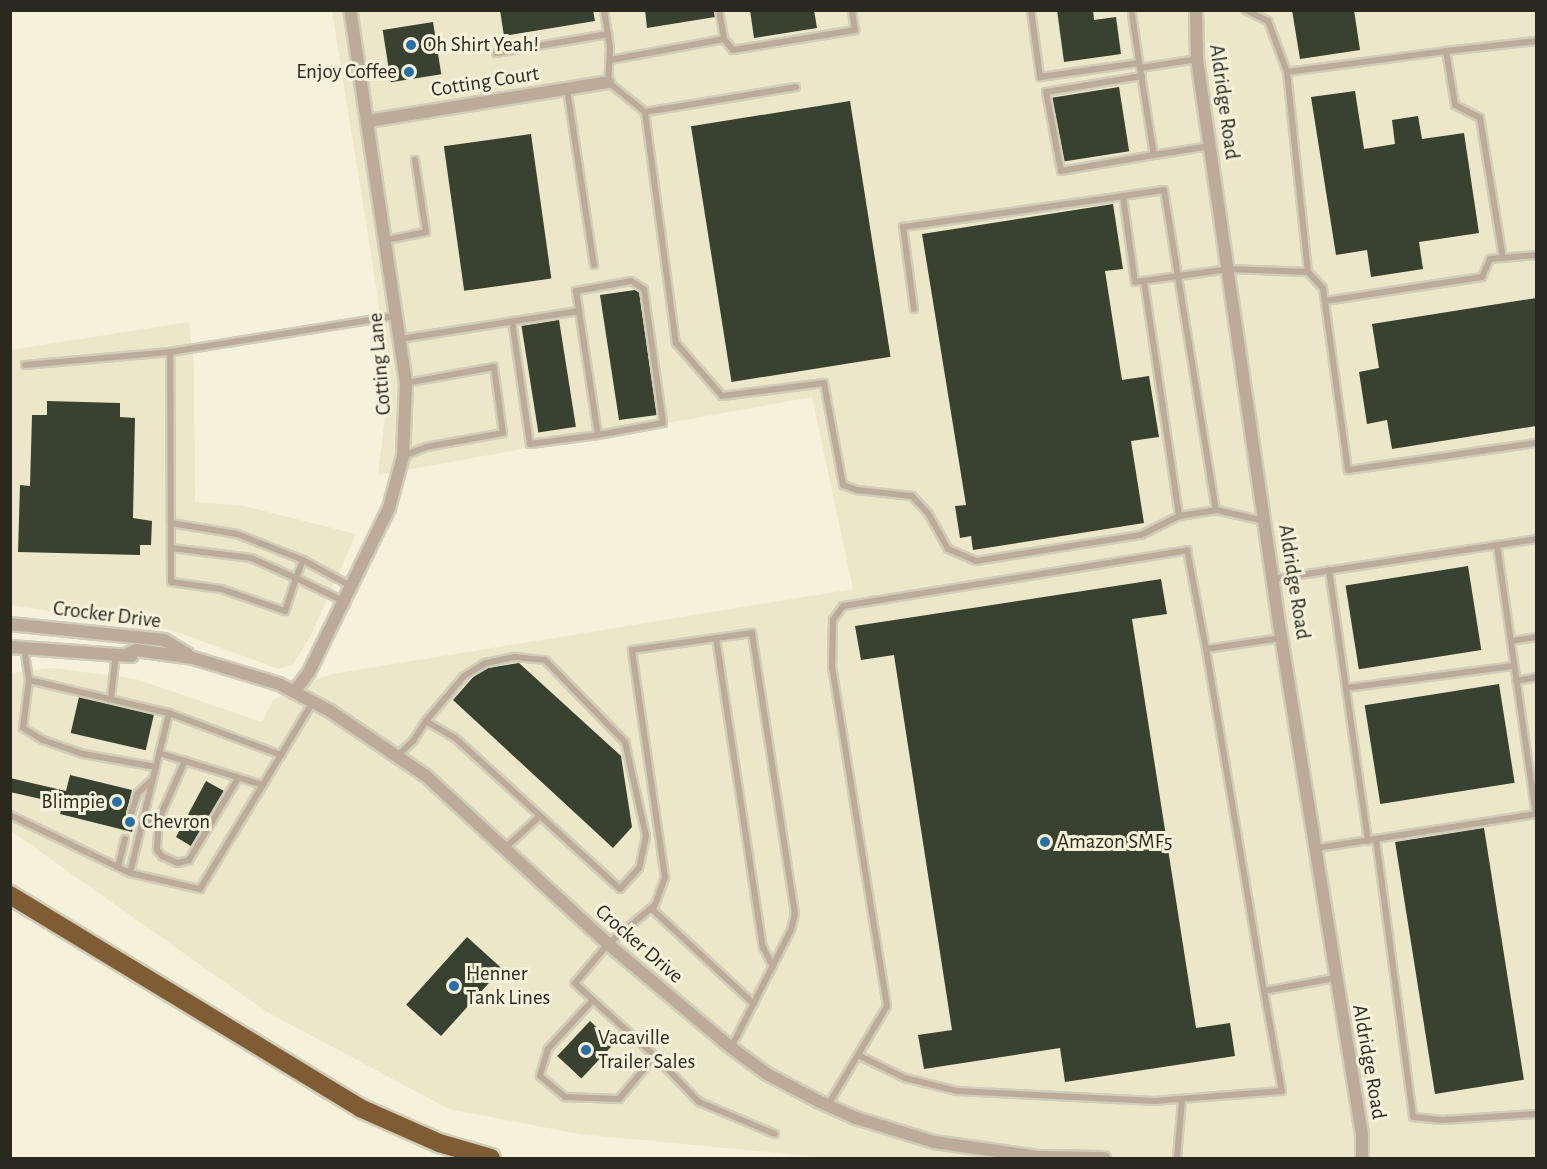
<!DOCTYPE html>
<html>
<head>
<meta charset="utf-8">
<style>
  body { margin:0 }
  #map { position:relative; width:1547px; height:1169px; overflow:hidden; background:#f5f1da; font-family:"Alegreya Sans",sans-serif }
  div>[style] { position:absolute }
  [style*='--x'] { left:calc(var(--x)*1px); top:calc(var(--y)*1px); width:calc(var(--w)*1px); rotate:calc(var(--a)*1deg) }
  .built>* { inset:0; background:#ede7c9 }
  .building>* { inset:0; background:#394130; transform-origin:0 0 }
  .roads { filter:drop-shadow(2px 0 #d0cdb9) drop-shadow(-2px 0 #d0cdb9) drop-shadow(0 2px #d0cdb9) drop-shadow(0 -2px #d0cdb9) }
  .service>* { height:6px; margin:-3px; padding:0 3px; transform-origin:3px; border-radius:3px; background:#bdab99 }
  .minor>* { height:12px; margin:-6px; padding:0 6px; transform-origin:6px; border-radius:6px; background:#bdab99 }
  .motorway>* { height:18px; margin:-9px; padding:0 9px; transform-origin:9px; border-radius:9px; background:#7f5c34 }
  .dots>* { width:16px; height:16px; translate:-50% -50%; box-sizing:border-box; border:3px solid #f5f1da; border-radius:50% }
  span { translate:-50% -50%; white-space:nowrap; text-align:center; line-height:1.15; -webkit-text-stroke:6px #f5f1da; paint-order:stroke }
  .poi-label { font-size:21px; color:#2a2920 }
  .left { translate:0 -50%; text-align:left }
  .right { translate:-100% -50%; text-align:right }
  .street-label { font-size:21px; color:#2a2920 }
  .frame { position:absolute; inset:0; border:12px solid #2a2920; pointer-events:none }
</style>
</head>
<body>
<div id="map">
  <div class="built">
    <i style="clip-path:polygon(332px 11px,1536px 11px,1536px 1158px,829px 1158px,579px 1134px,449px 1109px,267px 1012px,11px 831px,10px 673px,53px 668px,136px 679px,262px 722px,273px 700px,327px 675px,853px 589px,812px 397px,378px 475px,388px 393px,377px 292px)"></i>
    <i style="clip-path:polygon(189px 322px,194px 366px,195px 502px,244px 506px,356px 534px,310px 637px,293px 664px,279px 669px,171px 630px,11px 605px,10px 350px)"></i>
  </div>
  <div class="building">
    <i style="clip-path:polygon(500px 10px,593px 10px,595px 21px,504px 36px)"></i>
    <i style="clip-path:polygon(645px 10px,714px 10px,715px 17px,647px 28px)"></i>
    <i style="clip-path:polygon(750px 10px,814px 10px,817px 28px,754px 38px)"></i>
    <i style="clip-path:polygon(1057px 10px,1093px 10px,1094px 20px,1116px 17px,1121px 54px,1064px 62px)"></i>
    <i style="clip-path:polygon(1292px 10px,1354px 10px,1360px 50px,1300px 59px)"></i>
    <i style="left:433px;top:22px;width:53px;height:51px;rotate:81deg"></i>
    <i style="left:1119px;top:87px;width:65px;height:68px;rotate:81deg"></i>
    <i style="clip-path:polygon(1355px 91px,1364px 149px,1395px 144px,1392px 120px,1418px 116px,1422px 139px,1464px 133px,1479px 233px,1419px 242px,1423px 269px,1371px 277px,1367px 250px,1336px 255px,1311px 97px)"></i>
    <i style="left:850px;top:101px;width:259px;height:161px;rotate:81deg"></i>
    <i style="left:531px;top:134px;width:146px;height:88px;rotate:82deg"></i>
    <i style="clip-path:polygon(1113px 204px,1123px 269px,1105px 271px,1122px 380px,1149px 376px,1159px 437px,1131px 441px,1144px 523px,973px 550px,971px 536px,960px 538px,955px 506px,966px 505px,922px 234px)"></i>
    <i style="clip-path:polygon(635px 290px,639px 292px,657px 415px,619px 420px,600px 295px)"></i>
    <i style="clip-path:polygon(1536px 298px,1536px 426px,1392px 449px,1387px 420px,1367px 424px,1359px 372px,1379px 368px,1372px 324px)"></i>
    <i style="left:559px;top:320px;width:108px;height:38px;rotate:81deg"></i>
    <i style="clip-path:polygon(47px 401px,120px 403px,120px 417px,135px 418px,133px 518px,152px 521px,151px 545px,140px 545px,140px 555px,18px 552px,20px 485px,30px 486px,32px 415px,47px 415px)"></i>
    <i style="left:1468px;top:566px;width:85px;height:124px;rotate:81deg"></i>
    <i style="clip-path:polygon(1161px 579px,1167px 614px,1132px 619px,1196px 1028px,1230px 1023px,1235px 1056px,1065px 1082px,1060px 1048px,924px 1069px,918px 1035px,952px 1030px,894px 655px,861px 660px,855px 626px)"></i>
    <i style="clip-path:polygon(519px 663px,621px 756px,632px 827px,613px 848px,453px 700px,475px 675px,488px 668px)"></i>
    <i style="left:1499px;top:684px;width:100px;height:136px;rotate:81deg"></i>
    <i style="left:79px;top:697px;width:77px;height:37px;rotate:13deg"></i>
    <i style="clip-path:polygon(70px 775px,132px 790px,126px 814px,130px 819px,136px 816px,132px 832px,60px 814px,63px 804px,10px 792px,10px 778px,66px 791px)"></i>
    <i style="clip-path:polygon(206px 781px,224px 791px,191px 846px,176px 837px)"></i>
    <i style="left:1484px;top:828px;width:255px;height:90px;rotate:81deg"></i>
    <i style="left:467px;top:937px;width:47px;height:91px;rotate:42deg"></i>
    <i style="left:590px;top:1021px;width:33px;height:48px;rotate:43deg"></i>
  </div>
  <div class="roads">
    <div class="service">
      <i style="--x:604;--y:10;--w:38;--a:81"></i>
      <i style="--x:610;--y:48;--w:34;--a:93"></i>
      <i style="--x:608;--y:82;--w:48;--a:39"></i>
      <i style="--x:645;--y:112;--w:153;--a:-9.4"></i>
      <i style="--x:719;--y:10;--w:29;--a:80"></i>
      <i style="--x:1031;--y:10;--w:68;--a:82.3"></i>
      <i style="--x:1040;--y:77;--w:100;--a:-8"></i>
      <i style="--x:1132;--y:14;--w:55;--a:81.6"></i>
      <i style="--x:1140;--y:68;--w:58;--a:-9"></i>
      <i style="--x:1446;--y:51;--w:91;--a:-6.3"></i>
      <i style="--x:496;--y:53;--w:114;--a:-9.6"></i>
      <i style="--x:610;--y:60;--w:116;--a:-10.4"></i>
      <i style="--x:724;--y:39;--w:14;--a:51"></i>
      <i style="--x:733;--y:50;--w:124;--a:-9.3"></i>
      <i style="--x:855;--y:30;--w:20;--a:-99"></i>
      <i style="--x:1140;--y:68;--w:88;--a:80.9"></i>
      <i style="--x:1154;--y:155;--w:57;--a:-9.1"></i>
      <i style="--x:1287;--y:72;--w:160;--a:-7.5"></i>
      <i style="--x:1446;--y:51;--w:55;--a:80.5"></i>
      <i style="--x:1455;--y:105;--w:28;--a:27"></i>
      <i style="--x:1480;--y:118;--w:142;--a:80.7"></i>
      <i style="--x:1142;--y:76;--w:97;--a:170.5"></i>
      <i style="--x:1046;--y:92;--w:80;--a:79.2"></i>
      <i style="--x:1061;--y:171;--w:94;--a:-9.8"></i>
      <i style="--x:567;--y:89;--w:178;--a:81.3"></i>
      <i style="--x:645;--y:112;--w:233;--a:82.4"></i>
      <i style="--x:676;--y:343;--w:70;--a:49"></i>
      <i style="--x:722;--y:396;--w:103;--a:-7.3"></i>
      <i style="--x:824;--y:383;--w:104;--a:79.4"></i>
      <i style="--x:843;--y:485;--w:15;--a:20"></i>
      <i style="--x:857;--y:490;--w:55;--a:6.2"></i>
      <i style="--x:912;--y:496;--w:23;--a:47"></i>
      <i style="--x:928;--y:513;--w:41;--a:60.9"></i>
      <i style="--x:948;--y:549;--w:30;--a:23"></i>
      <i style="--x:976;--y:561;--w:167;--a:-9"></i>
      <i style="--x:1141;--y:535;--w:42;--a:-26.6"></i>
      <i style="--x:1123;--y:196;--w:41;--a:-8.3"></i>
      <i style="--x:1164;--y:190;--w:324;--a:80.8"></i>
      <i style="--x:1216;--y:510;--w:50;--a:12.7"></i>
      <i style="--x:386;--y:240;--w:41;--a:-11.3"></i>
      <i style="--x:426;--y:232;--w:73;--a:-98.7"></i>
      <i style="--x:1308;--y:272;--w:22;--a:47"></i>
      <i style="--x:1323;--y:288;--w:184;--a:82.2"></i>
      <i style="--x:1348;--y:470;--w:190;--a:-8.2"></i>
      <i style="--x:1144;--y:281;--w:238;--a:81.5"></i>
      <i style="--x:1179;--y:516;--w:37;--a:-9"></i>
      <i style="--x:1325;--y:301;--w:159;--a:-8.7"></i>
      <i style="--x:1482;--y:277;--w:20;--a:-66"></i>
      <i style="--x:1490;--y:259;--w:46;--a:-5"></i>
      <i style="--x:914;--y:309;--w:83;--a:-97.6"></i>
      <i style="--x:903;--y:227;--w:222;--a:-8"></i>
      <i style="--x:1123;--y:196;--w:87;--a:82.1"></i>
      <i style="--x:1135;--y:282;--w:95;--a:-7.9"></i>
      <i style="--x:1229;--y:269;--w:79;--a:2.2"></i>
      <i style="--x:1308;--y:272;--w:201;--a:-96"></i>
      <i style="--x:1287;--y:72;--w:54;--a:-110.4"></i>
      <i style="--x:1268;--y:21;--w:25;--a:-154"></i>
      <i style="--x:512;--y:321;--w:124;--a:81.7"></i>
      <i style="--x:530;--y:444;--w:69;--a:-7.5"></i>
      <i style="--x:400;--y:339;--w:181;--a:-8.9"></i>
      <i style="--x:579;--y:311;--w:125;--a:81.3"></i>
      <i style="--x:598;--y:435;--w:66;--a:-10.5"></i>
      <i style="--x:663;--y:423;--w:135;--a:-98.1"></i>
      <i style="--x:644;--y:289;--w:15;--a:-148"></i>
      <i style="--x:631;--y:281;--w:56;--a:169.7"></i>
      <i style="--x:576;--y:291;--w:20;--a:81"></i>
      <i style="--x:25;--y:365;--w:146;--a:-5.1"></i>
      <i style="--x:403;--y:456;--w:25;--a:-21"></i>
      <i style="--x:426;--y:447;--w:78;--a:-10.3"></i>
      <i style="--x:503;--y:433;--w:67;--a:-97.8"></i>
      <i style="--x:494;--y:367;--w:89;--a:169.7"></i>
      <i style="--x:171;--y:523;--w:67;--a:9.5"></i>
      <i style="--x:237;--y:534;--w:71;--a:21.5"></i>
      <i style="--x:1497;--y:545;--w:272;--a:81.8"></i>
      <i style="--x:171;--y:548;--w:81;--a:7.1"></i>
      <i style="--x:251;--y:558;--w:49;--a:24"></i>
      <i style="--x:296;--y:578;--w:19;--a:-69"></i>
      <i style="--x:303;--y:560;--w:52;--a:28.5"></i>
      <i style="--x:1329;--y:570;--w:274;--a:81.8"></i>
      <i style="--x:1273;--y:579;--w:266;--a:-8.6"></i>
      <i style="--x:341;--y:600;--w:50;--a:-153.9"></i>
      <i style="--x:296;--y:578;--w:35;--a:108"></i>
      <i style="--x:285;--y:611;--w:68;--a:-161"></i>
      <i style="--x:221;--y:589;--w:50;--a:-172"></i>
      <i style="--x:171;--y:582;--w:230;--a:-90.2"></i>
      <i style="--x:170;--y:352;--w:229;--a:-9.1"></i>
      <i style="--x:716;--y:638;--w:313;--a:81.4"></i>
      <i style="--x:763;--y:947;--w:22;--a:63"></i>
      <i style="--x:1511;--y:641;--w:25;--a:-9"></i>
      <i style="--x:24;--y:648;--w:32;--a:81"></i>
      <i style="--x:29;--y:680;--w:48;--a:97.1"></i>
      <i style="--x:23;--y:728;--w:23;--a:31"></i>
      <i style="--x:43;--y:740;--w:42;--a:19.3"></i>
      <i style="--x:83;--y:754;--w:74;--a:10.1"></i>
      <i style="--x:1206;--y:649;--w:347;--a:80.4"></i>
      <i style="--x:29;--y:680;--w:144;--a:13.3"></i>
      <i style="--x:1516;--y:681;--w:20;--a:-11"></i>
      <i style="--x:1346;--y:688;--w:169;--a:-7.5"></i>
      <i style="--x:111;--y:697;--w:43;--a:-83.4"></i>
      <i style="--x:159;--y:753;--w:109;--a:17.1"></i>
      <i style="--x:397;--y:756;--w:22;--a:-43"></i>
      <i style="--x:413;--y:741;--w:24;--a:-57"></i>
      <i style="--x:426;--y:721;--w:59;--a:-49.8"></i>
      <i style="--x:464;--y:676;--w:26;--a:-31"></i>
      <i style="--x:486;--y:663;--w:30;--a:-12"></i>
      <i style="--x:515;--y:657;--w:30;--a:6"></i>
      <i style="--x:545;--y:660;--w:115;--a:45.7"></i>
      <i style="--x:625;--y:742;--w:96;--a:77.4"></i>
      <i style="--x:646;--y:836;--w:33;--a:102"></i>
      <i style="--x:639;--y:868;--w:28;--a:132"></i>
      <i style="--x:620;--y:889;--w:224;--a:-137.5"></i>
      <i style="--x:455;--y:738;--w:34;--a:-150"></i>
      <i style="--x:131;--y:814;--w:22;--a:-72"></i>
      <i style="--x:138;--y:793;--w:19;--a:-43"></i>
      <i style="--x:10;--y:815;--w:133;--a:25.8"></i>
      <i style="--x:130;--y:873;--w:72;--a:12.9"></i>
      <i style="--x:200;--y:889;--w:218;--a:-58.9"></i>
      <i style="--x:159;--y:819;--w:31;--a:94"></i>
      <i style="--x:157;--y:850;--w:8;--a:50"></i>
      <i style="--x:162;--y:856;--w:17;--a:24"></i>
      <i style="--x:178;--y:863;--w:11;--a:-15"></i>
      <i style="--x:189;--y:860;--w:96;--a:-59.1"></i>
      <i style="--x:142;--y:824;--w:18;--a:-16"></i>
      <i style="--x:159;--y:819;--w:64;--a:-65.9"></i>
      <i style="--x:1376;--y:839;--w:280;--a:82.4"></i>
      <i style="--x:1413;--y:1117;--w:29;--a:6"></i>
      <i style="--x:1442;--y:1120;--w:94;--a:-3.7"></i>
      <i style="--x:505;--y:848;--w:46;--a:-42.4"></i>
      <i style="--x:1317;--y:848;--w:222;--a:-8.8"></i>
      <i style="--x:118;--y:867;--w:29;--a:-76"></i>
      <i style="--x:130;--y:873;--w:165;--a:-76.3"></i>
      <i style="--x:169;--y:713;--w:120;--a:20.6"></i>
      <i style="--x:652;--y:909;--w:139;--a:43"></i>
      <i style="--x:593;--y:1000;--w:67;--a:132.6"></i>
      <i style="--x:548;--y:1049;--w:28;--a:107"></i>
      <i style="--x:540;--y:1076;--w:33;--a:40"></i>
      <i style="--x:565;--y:1097;--w:54;--a:2.1"></i>
      <i style="--x:619;--y:1099;--w:56;--a:-50.1"></i>
      <i style="--x:655;--y:1056;--w:84;--a:-137.9"></i>
      <i style="--x:593;--y:1000;--w:25;--a:-137"></i>
      <i style="--x:575;--y:983;--w:51;--a:-49.8"></i>
      <i style="--x:608;--y:944;--w:61;--a:-39.7"></i>
      <i style="--x:655;--y:905;--w:30;--a:-70"></i>
      <i style="--x:665;--y:877;--w:229;--a:-98.3"></i>
      <i style="--x:632;--y:650;--w:121;--a:-8.1"></i>
      <i style="--x:752;--y:633;--w:283;--a:81.3"></i>
      <i style="--x:795;--y:913;--w:17;--a:103"></i>
      <i style="--x:791;--y:930;--w:132;--a:117"></i>
      <i style="--x:858;--y:1055;--w:52;--a:26.1"></i>
      <i style="--x:905;--y:1078;--w:54;--a:14"></i>
      <i style="--x:957;--y:1091;--w:198;--a:2.9"></i>
      <i style="--x:1155;--y:1101;--w:127;--a:-4.5"></i>
      <i style="--x:1282;--y:1091;--w:102;--a:-100.2"></i>
      <i style="--x:1264;--y:991;--w:72;--a:-10.4"></i>
      <i style="--x:655;--y:1056;--w:64;--a:46.3"></i>
      <i style="--x:699;--y:1102;--w:82;--a:22.8"></i>
      <i style="--x:828;--y:1105;--w:115;--a:-59.2"></i>
      <i style="--x:887;--y:1006;--w:342;--a:-99.2"></i>
      <i style="--x:832;--y:668;--w:48;--a:-88.8"></i>
      <i style="--x:833;--y:620;--w:17;--a:-54"></i>
      <i style="--x:843;--y:606;--w:349;--a:-9.2"></i>
      <i style="--x:1187;--y:550;--w:101;--a:79.1"></i>
      <i style="--x:1206;--y:649;--w:76;--a:-8.3"></i>
      <i style="--x:1177;--y:1158;--w:58;--a:-85.1"></i>
    </div>
    <div class="minor">
      <i style="--x:1196;--y:10;--w:49;--a:88.8"></i>
      <i style="--x:1197;--y:59;--w:571;--a:81.74"></i>
      <i style="--x:1279;--y:624;--w:517;--a:80.76"></i>
      <i style="--x:1362;--y:1134;--w:24;--a:90"></i>
      <i style="--x:368;--y:121;--w:243;--a:-9.2"></i>
      <i style="--x:10;--y:624;--w:155;--a:5.9"></i>
      <i style="--x:164;--y:640;--w:27;--a:31"></i>
      <i style="--x:10;--y:647;--w:122;--a:4.2"></i>
      <i style="--x:125;--y:655;--w:12;--a:-24"></i>
      <i style="--x:136;--y:650;--w:58;--a:8"></i>
      <i style="--x:193;--y:658;--w:90;--a:16.8"></i>
      <i style="--x:279;--y:684;--w:58;--a:27.9"></i>
      <i style="--x:330;--y:711;--w:116;--a:34.1"></i>
      <i style="--x:426;--y:776;--w:248;--a:42.7"></i>
      <i style="--x:608;--y:944;--w:158;--a:40.1"></i>
      <i style="--x:729;--y:1046;--w:47;--a:36.4"></i>
      <i style="--x:767;--y:1074;--w:58;--a:27.9"></i>
      <i style="--x:818;--y:1101;--w:42;--a:24.1"></i>
      <i style="--x:856;--y:1118;--w:82;--a:17.1"></i>
      <i style="--x:934;--y:1142;--w:107;--a:8.1"></i>
      <i style="--x:1040;--y:1157;--w:64;--a:0.9"></i>
      <i style="--x:294;--y:692;--w:25;--a:-53"></i>
      <i style="--x:309;--y:672;--w:182;--a:-64"></i>
      <i style="--x:389;--y:508;--w:54;--a:-74.9"></i>
      <i style="--x:403;--y:456;--w:73;--a:-87.6"></i>
      <i style="--x:406;--y:383;--w:377;--a:-98.5"></i>
    </div>
    <div class="motorway">
      <i style="--x:10;--y:895;--w:410;--a:31.3"></i>
      <i style="--x:360;--y:1108;--w:86;--a:23.9"></i>
      <i style="--x:439;--y:1143;--w:54;--a:16.1"></i>
    </div>
  </div>
  <div class="dots">
    <i style="left:411px;top:45px;background:#286fa4"></i>
    <i style="left:409px;top:72px;background:#286fa4"></i>
    <i style="left:117px;top:802px;background:#286fa4"></i>
    <i style="left:130px;top:822px;background:#286fa4"></i>
    <i style="left:1045px;top:842px;background:#286fa4"></i>
    <i style="left:454px;top:986px;background:#286fa4"></i>
    <i style="left:586px;top:1050px;background:#286fa4"></i>
  </div>
  <div class="poi-label">
    <span class="left" style="left:423px;top:45px">Oh Shirt Yeah!</span>
    <span class="right" style="left:397px;top:72px">Enjoy Coffee</span>
    <span class="right" style="left:105px;top:802px">Blimpie</span>
    <span class="left" style="left:142px;top:822px">Chevron</span>
    <span class="left" style="left:1057px;top:842px">Amazon SMF5</span>
    <span class="left" style="left:466px;top:986px">Henner<br>Tank Lines</span>
    <span class="left" style="left:598px;top:1050px">Vacaville<br>Trailer Sales</span>
  </div>
  <div class="street-label">
    <span style="left:485px;top:82px;rotate:-9deg">Cotting Court</span>
    <span style="left:1224px;top:102px;rotate:82deg">Aldridge Road</span>
    <span style="left:380px;top:364px;rotate:-95deg">Cotting Lane</span>
    <span style="left:1294px;top:582px;rotate:81deg">Aldridge Road</span>
    <span style="left:107px;top:615px;rotate:7deg">Crocker Drive</span>
    <span style="left:639px;top:944px;rotate:41deg">Crocker Drive</span>
    <span style="left:1369px;top:1062px;rotate:80deg">Aldridge Road</span>
  </div>
  <div class="frame"></div>
</div>
</body>
</html>
